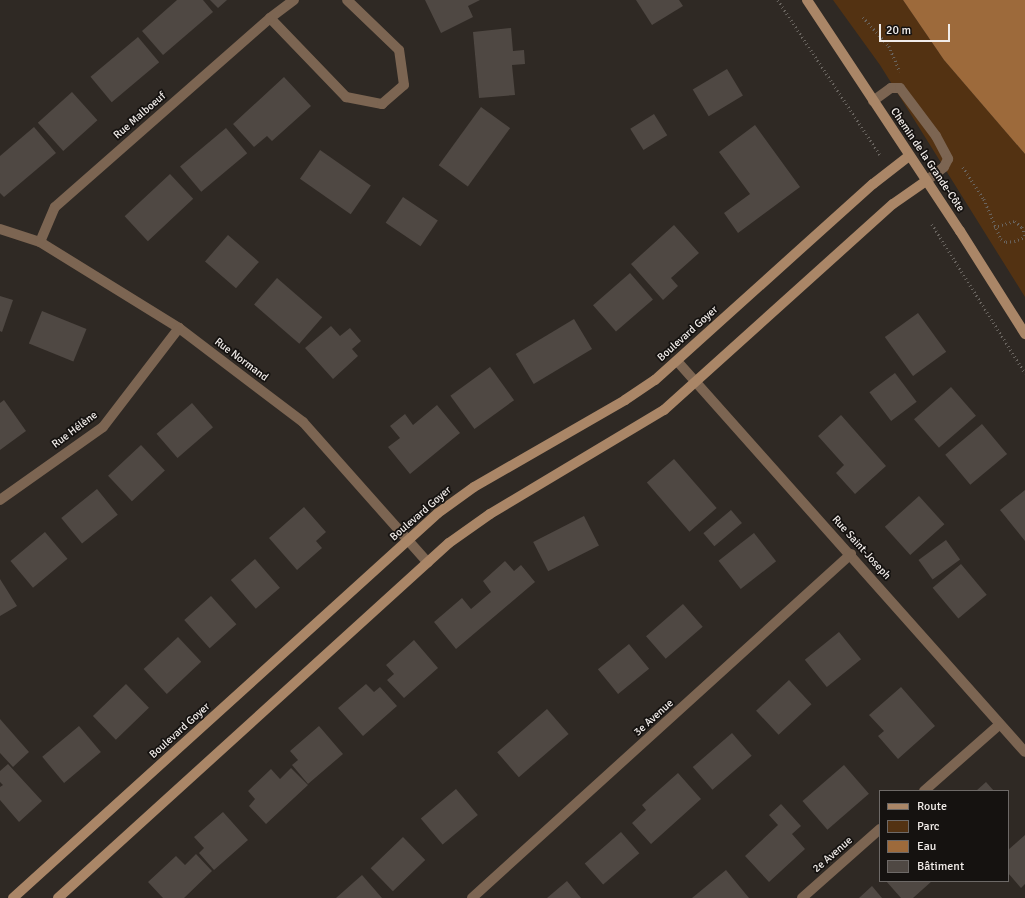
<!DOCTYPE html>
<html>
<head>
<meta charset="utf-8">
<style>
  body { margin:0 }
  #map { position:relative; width:1025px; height:898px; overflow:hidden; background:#2f2924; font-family:Signika,sans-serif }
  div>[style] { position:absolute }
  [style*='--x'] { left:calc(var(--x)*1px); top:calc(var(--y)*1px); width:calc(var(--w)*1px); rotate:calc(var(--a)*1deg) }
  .green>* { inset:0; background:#533212 }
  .water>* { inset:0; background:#9d6a3b }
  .building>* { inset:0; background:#4f4843; transform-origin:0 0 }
  .path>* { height:2.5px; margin-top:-1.25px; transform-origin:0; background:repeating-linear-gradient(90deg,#69645f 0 1px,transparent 0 4px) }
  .lane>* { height:10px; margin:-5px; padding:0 5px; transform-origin:5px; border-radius:5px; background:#7c6552 }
  .street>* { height:10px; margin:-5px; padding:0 5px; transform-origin:5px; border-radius:5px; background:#7c6552 }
  .secondary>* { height:10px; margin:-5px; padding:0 5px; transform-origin:5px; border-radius:5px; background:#aa8667 }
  span { translate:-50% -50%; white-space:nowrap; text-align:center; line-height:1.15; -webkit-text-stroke:3.5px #151210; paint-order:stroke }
  .street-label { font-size:11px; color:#f1ece9 }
  .legend { position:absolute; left:879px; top:790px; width:130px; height:92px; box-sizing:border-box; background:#151210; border:1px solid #6d6967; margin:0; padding:5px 7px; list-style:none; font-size:12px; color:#f1ece9 }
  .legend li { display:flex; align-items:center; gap:8px; height:20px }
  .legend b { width:20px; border:1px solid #6d6967 }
  .scale { position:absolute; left:879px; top:24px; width:71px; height:18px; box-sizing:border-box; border:2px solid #f1ece9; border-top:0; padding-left:5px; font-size:12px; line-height:14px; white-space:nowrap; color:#f1ece9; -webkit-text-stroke:3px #151210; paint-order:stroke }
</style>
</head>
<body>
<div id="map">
  <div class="green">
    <i style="clip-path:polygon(833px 0,903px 0,944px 60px,1025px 154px,1025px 297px,880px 65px)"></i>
  </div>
  <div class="water">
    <i style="clip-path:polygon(903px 0,1025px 0,1025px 154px,944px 60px)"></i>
  </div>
  <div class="building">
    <i style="clip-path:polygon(177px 0,203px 0,213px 12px,163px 55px,142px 31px)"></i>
    <i style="clip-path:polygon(210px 0,227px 0,218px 8px)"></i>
    <i style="clip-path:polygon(425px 0,480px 0,468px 6px,473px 17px,441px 33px)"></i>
    <i style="clip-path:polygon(636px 0,679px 0,683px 6px,652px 25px)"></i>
    <i style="clip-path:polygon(511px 28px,513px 51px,524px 50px,525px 64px,512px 65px,515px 95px,479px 98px,473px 32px)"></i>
    <i style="left:138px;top:37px;width:33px;height:62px;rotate:50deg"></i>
    <i style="left:727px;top:69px;width:31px;height:40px;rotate:59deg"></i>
    <i style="clip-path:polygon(284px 77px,311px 106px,272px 141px,267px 136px,254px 147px,233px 124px)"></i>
    <i style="left:72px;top:92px;width:38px;height:46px;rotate:48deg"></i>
    <i style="left:481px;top:107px;width:36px;height:72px;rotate:36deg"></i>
    <i style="left:654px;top:114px;width:25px;height:28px;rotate:58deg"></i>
    <i style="clip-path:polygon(755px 125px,800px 187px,738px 233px,724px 213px,750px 194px,719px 152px)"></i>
    <i style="clip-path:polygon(34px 127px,56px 153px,4px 197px,0 193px,0 156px)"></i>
    <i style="left:226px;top:128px;width:33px;height:60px;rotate:50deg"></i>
    <i style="left:320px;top:150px;width:62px;height:35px;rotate:35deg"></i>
    <i style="left:170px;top:174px;width:34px;height:62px;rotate:47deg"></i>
    <i style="left:403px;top:197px;width:42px;height:31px;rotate:34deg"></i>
    <i style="clip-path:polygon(674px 225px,699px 253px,671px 278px,678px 286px,663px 300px,631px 264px)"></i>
    <i style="left:228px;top:235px;width:41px;height:35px;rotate:41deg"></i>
    <i style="left:630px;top:273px;width:35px;height:49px;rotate:49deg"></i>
    <i style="left:277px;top:278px;width:60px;height:35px;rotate:41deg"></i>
    <i style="clip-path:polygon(0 296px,13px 300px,2px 332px,0 331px)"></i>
    <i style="left:42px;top:311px;width:48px;height:35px;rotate:22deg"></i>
    <i style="left:918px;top:313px;width:48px;height:41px;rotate:54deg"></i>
    <i style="left:574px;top:319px;width:35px;height:68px;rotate:59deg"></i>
    <i style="clip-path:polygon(331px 326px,340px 336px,350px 328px,361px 341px,352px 349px,358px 356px,333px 379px,305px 348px)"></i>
    <i style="left:490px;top:367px;width:41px;height:49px;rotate:54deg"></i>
    <i style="left:895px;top:373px;width:36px;height:32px;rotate:53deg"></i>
    <i style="left:951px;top:387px;width:38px;height:49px;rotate:49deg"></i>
    <i style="clip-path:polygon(4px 400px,26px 431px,0 450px,0 403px)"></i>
    <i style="left:192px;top:403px;width:32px;height:47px;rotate:49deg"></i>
    <i style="clip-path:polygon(437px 405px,460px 433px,410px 474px,388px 447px,400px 438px,390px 426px,405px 414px,413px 425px)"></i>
    <i style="clip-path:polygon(841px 415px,886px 466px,855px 494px,836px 473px,844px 465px,818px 436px)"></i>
    <i style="left:982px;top:424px;width:39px;height:48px;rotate:50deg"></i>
    <i style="left:141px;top:445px;width:35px;height:45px;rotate:47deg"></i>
    <i style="left:674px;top:459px;width:65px;height:36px;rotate:49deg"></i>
    <i style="left:97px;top:489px;width:33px;height:46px;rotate:51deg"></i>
    <i style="clip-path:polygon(1025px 490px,1025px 541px,1000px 510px)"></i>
    <i style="left:919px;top:496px;width:38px;height:46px;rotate:48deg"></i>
    <i style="clip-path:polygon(304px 507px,326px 532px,316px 541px,322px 548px,297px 570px,269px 538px)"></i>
    <i style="left:731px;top:510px;width:17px;height:36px;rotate:50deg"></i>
    <i style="left:584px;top:516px;width:33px;height:57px;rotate:63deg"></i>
    <i style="left:45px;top:532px;width:35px;height:45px;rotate:50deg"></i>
    <i style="left:754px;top:533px;width:36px;height:45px;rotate:52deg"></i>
    <i style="left:946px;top:540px;width:24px;height:34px;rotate:54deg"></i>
    <i style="left:255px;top:559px;width:38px;height:32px;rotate:49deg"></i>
    <i style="clip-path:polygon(505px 561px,514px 571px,521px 565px,535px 582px,456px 649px,434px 622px,462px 598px,471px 609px,491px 592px,483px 581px)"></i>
    <i style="left:961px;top:564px;width:40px;height:37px;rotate:50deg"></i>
    <i style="clip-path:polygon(0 579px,17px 606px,0 616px)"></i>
    <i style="left:211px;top:596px;width:38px;height:36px;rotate:48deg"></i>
    <i style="left:683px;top:604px;width:30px;height:49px;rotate:49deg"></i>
    <i style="left:839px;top:632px;width:35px;height:44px;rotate:51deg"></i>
    <i style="left:178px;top:637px;width:34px;height:47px;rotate:47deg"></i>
    <i style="clip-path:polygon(414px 640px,438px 668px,404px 698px,387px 680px,394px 674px,386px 665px)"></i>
    <i style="left:629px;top:644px;width:32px;height:40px;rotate:51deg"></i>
    <i style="left:789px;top:680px;width:33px;height:45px;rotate:47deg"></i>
    <i style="left:126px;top:684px;width:33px;height:46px;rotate:46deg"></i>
    <i style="clip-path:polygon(366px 684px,374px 692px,380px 687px,397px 706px,363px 736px,338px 708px)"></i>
    <i style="clip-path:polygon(901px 687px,935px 726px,898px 759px,878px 736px,884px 731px,869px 715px)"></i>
    <i style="left:547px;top:709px;width:33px;height:66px;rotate:49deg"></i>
    <i style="clip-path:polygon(0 719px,29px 752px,13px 767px,0 753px)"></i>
    <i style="left:79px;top:726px;width:34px;height:48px;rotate:50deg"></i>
    <i style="clip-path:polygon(319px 726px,343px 754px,308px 784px,292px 765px,298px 760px,290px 751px)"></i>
    <i style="left:732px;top:733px;width:30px;height:52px;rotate:49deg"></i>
    <i style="clip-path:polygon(8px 764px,42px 801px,19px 822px,0 800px,0 787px,3px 785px,0 782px,0 771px)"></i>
    <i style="left:844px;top:765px;width:38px;height:55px;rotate:49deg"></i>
    <i style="clip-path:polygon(291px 768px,308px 785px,266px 824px,249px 806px,255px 799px,248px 791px,271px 769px,280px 779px)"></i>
    <i style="clip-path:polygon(678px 773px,701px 799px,651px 844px,632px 823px,646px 810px,642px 805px)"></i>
    <i style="clip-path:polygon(986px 782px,994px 791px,976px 791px)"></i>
    <i style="left:456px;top:789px;width:34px;height:46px;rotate:50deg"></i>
    <i style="clip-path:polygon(781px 804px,801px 826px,792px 834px,805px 849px,769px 882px,745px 856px,778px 825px,769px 815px)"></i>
    <i style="clip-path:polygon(223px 812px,248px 840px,214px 870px,199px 853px,204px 848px,194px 837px)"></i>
    <i style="left:621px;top:832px;width:28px;height:48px;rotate:49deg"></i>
    <i style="clip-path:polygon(1025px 835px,1025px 884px,1021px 888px,1008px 873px,1008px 850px)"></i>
    <i style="left:403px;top:837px;width:32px;height:45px;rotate:46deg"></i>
    <i style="clip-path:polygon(196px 854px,212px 871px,184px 898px,163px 898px,148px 882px,176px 856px,185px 865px)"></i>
    <i style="clip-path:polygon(726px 870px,749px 898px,692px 898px)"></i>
    <i style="clip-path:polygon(362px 875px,382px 898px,336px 898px)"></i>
    <i style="clip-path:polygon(567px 881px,581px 898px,547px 898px)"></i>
    <i style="clip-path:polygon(886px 881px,932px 881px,913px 898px,901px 898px)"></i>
    <i style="clip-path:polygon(872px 886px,882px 898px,859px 898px)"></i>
  </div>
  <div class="path">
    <i style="--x:778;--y:0;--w:187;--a:56.6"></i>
    <i style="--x:863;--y:17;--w:39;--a:48"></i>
    <i style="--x:889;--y:46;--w:28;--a:67"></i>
    <i style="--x:963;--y:167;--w:38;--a:57"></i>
    <i style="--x:984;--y:199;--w:43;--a:67"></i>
    <i style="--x:1001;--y:239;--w:6;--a:31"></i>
    <i style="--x:1006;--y:242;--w:8;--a:-7"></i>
    <i style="--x:1014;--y:241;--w:12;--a:-20"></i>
    <i style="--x:932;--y:224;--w:176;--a:58"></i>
    <i style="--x:994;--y:227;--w:22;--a:-16"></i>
    <i style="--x:1015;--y:221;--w:9;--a:41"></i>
    <i style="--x:1022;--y:227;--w:9;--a:69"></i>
  </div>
  <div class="lane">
    <i style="--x:873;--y:101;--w:22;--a:-36"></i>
    <i style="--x:891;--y:88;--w:9;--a:0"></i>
    <i style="--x:900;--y:88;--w:60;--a:53.1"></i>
    <i style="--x:936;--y:136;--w:26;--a:62"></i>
    <i style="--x:948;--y:159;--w:9;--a:117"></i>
    <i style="--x:944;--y:167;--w:23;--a:142"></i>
  </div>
  <div class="street">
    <i style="--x:270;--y:18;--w:110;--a:46.1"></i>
    <i style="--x:346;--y:97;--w:37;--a:11"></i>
    <i style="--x:382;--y:104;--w:29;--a:-41"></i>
    <i style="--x:404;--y:85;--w:35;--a:-98"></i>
    <i style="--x:399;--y:50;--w:72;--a:-136.1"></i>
    <i style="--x:0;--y:229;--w:42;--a:18"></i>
    <i style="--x:40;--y:242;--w:163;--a:31.7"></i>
    <i style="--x:179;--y:328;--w:156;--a:37.2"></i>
    <i style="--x:303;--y:422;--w:188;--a:48.4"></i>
    <i style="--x:40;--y:242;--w:38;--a:-67"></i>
    <i style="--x:55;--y:207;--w:286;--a:-41.3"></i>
    <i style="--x:270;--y:18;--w:30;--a:-37"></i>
    <i style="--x:677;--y:361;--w:523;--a:48.33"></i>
    <i style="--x:0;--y:500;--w:126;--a:-35.3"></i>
    <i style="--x:103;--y:427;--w:125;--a:-52.5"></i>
    <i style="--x:924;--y:791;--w:101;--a:-41.4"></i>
    <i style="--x:472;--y:898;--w:512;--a:-42.23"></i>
    <i style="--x:802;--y:898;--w:104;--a:-41.5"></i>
  </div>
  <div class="secondary">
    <i style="--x:807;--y:0;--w:277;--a:56.5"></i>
    <i style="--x:960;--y:231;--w:122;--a:57.7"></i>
    <i style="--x:13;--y:898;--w:573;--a:-42.17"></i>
    <i style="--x:438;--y:513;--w:44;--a:-35.8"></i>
    <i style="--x:474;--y:487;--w:174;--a:-29.9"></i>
    <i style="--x:625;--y:400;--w:36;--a:-34"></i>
    <i style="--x:655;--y:380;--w:293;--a:-42"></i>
    <i style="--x:873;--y:184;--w:46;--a:-37.9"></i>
    <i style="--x:58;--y:898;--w:528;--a:-42.24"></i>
    <i style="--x:449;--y:543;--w:50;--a:-35.3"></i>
    <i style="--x:490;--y:514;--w:203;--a:-30.9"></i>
    <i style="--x:664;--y:410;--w:308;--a:-42"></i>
    <i style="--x:893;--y:204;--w:40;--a:-34.9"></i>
  </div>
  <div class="street-label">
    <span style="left:140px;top:116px;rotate:-41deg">Rue Malboeuf</span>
    <span style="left:927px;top:160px;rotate:56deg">Chemin de la Grande-Côte</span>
    <span style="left:688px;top:334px;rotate:-42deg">Boulevard Goyer</span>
    <span style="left:241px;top:360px;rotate:37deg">Rue Normand</span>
    <span style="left:75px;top:430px;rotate:-37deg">Rue Hélène</span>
    <span style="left:421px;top:514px;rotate:-41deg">Boulevard Goyer</span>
    <span style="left:861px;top:548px;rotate:48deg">Rue Saint-Joseph</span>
    <span style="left:654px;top:718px;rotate:-42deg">3e Avenue</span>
    <span style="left:180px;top:731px;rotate:-42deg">Boulevard Goyer</span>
    <span style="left:833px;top:855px;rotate:-41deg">2e Avenue</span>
  </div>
  <ul class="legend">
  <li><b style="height:5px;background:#aa8667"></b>Route</li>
  <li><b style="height:11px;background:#533212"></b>Parc</li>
  <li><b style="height:11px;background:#9d6a3b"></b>Eau</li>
  <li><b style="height:11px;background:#4f4843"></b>Bâtiment</li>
  </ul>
  <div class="scale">20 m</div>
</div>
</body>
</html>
